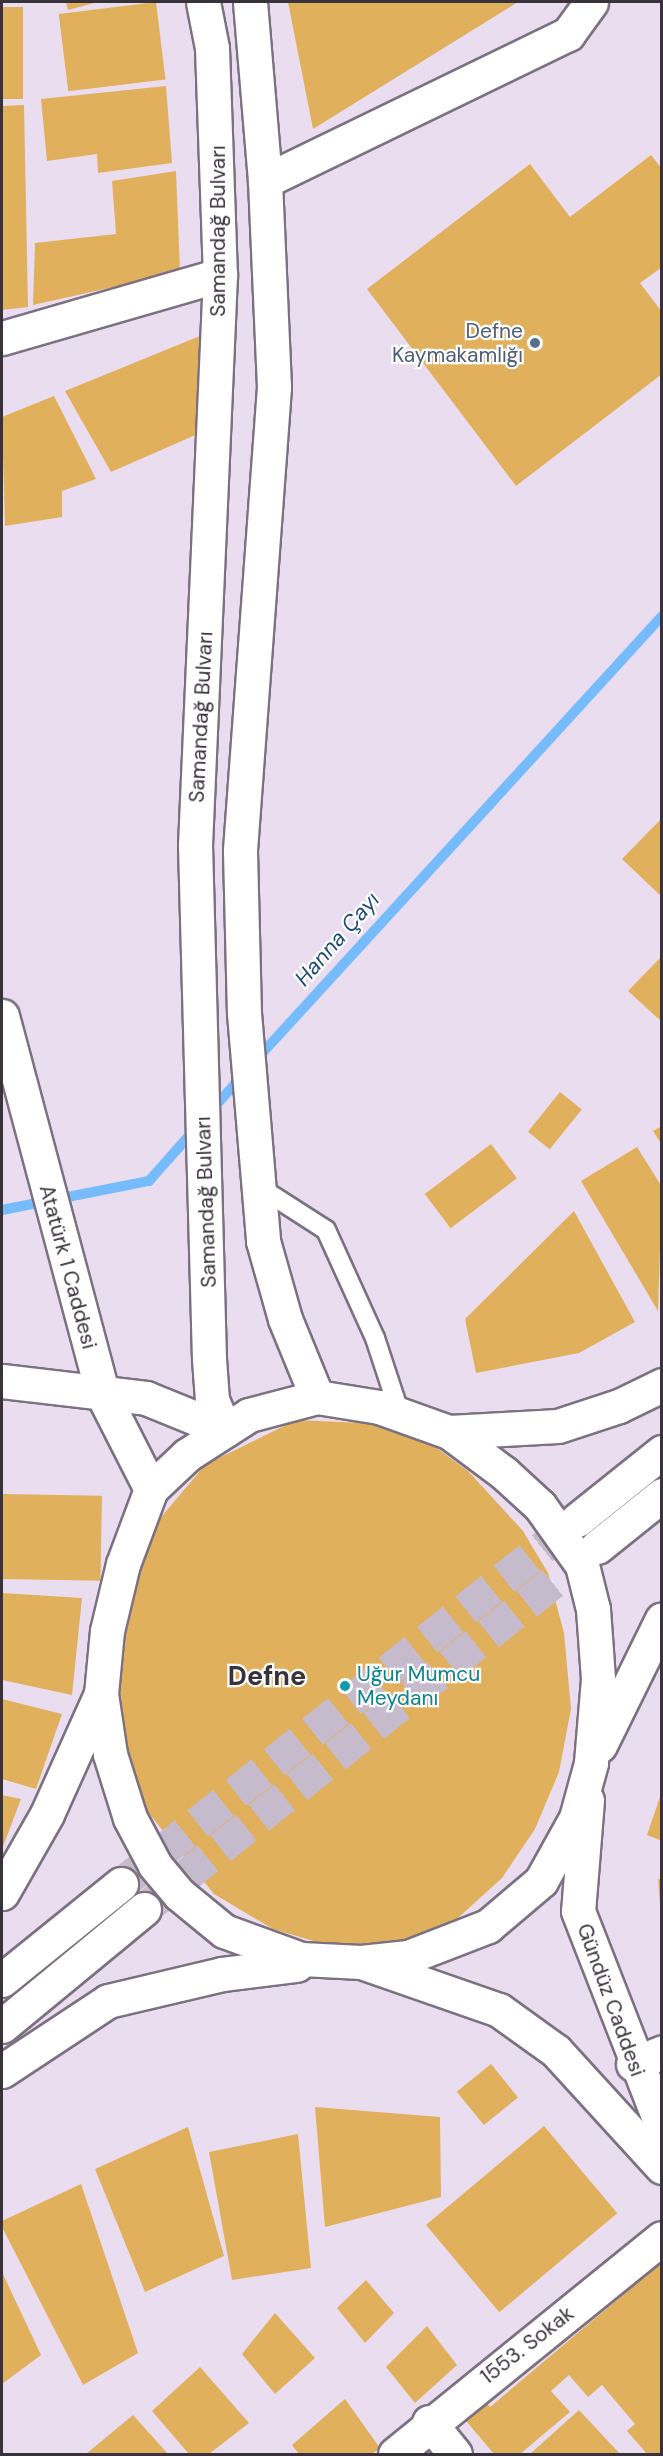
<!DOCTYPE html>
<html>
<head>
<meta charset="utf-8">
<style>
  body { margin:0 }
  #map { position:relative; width:663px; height:2456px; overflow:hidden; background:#eaddf0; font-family:"DM Sans",sans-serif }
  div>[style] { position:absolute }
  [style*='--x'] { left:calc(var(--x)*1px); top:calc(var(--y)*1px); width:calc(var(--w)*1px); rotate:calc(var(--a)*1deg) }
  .stream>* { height:10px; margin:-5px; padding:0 5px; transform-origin:5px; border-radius:5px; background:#76bbfb }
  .building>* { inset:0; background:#e1b05d; transform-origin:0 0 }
  .primary-tunnel>* { height:33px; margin-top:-16.5px; transform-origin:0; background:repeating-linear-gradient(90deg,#c6bbcc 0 33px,transparent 0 49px) }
  .roads { filter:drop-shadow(2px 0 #7c7181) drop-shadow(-2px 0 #7c7181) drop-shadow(0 2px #7c7181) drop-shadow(0 -2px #7c7181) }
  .service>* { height:18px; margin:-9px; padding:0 9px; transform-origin:9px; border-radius:9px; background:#fff }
  .minor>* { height:33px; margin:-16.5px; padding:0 16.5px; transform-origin:16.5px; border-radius:16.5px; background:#fff }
  .secondary>* { height:33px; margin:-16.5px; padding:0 16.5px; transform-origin:16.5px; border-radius:16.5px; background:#fff }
  .primary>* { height:33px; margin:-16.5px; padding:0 16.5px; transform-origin:16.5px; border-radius:16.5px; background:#fff }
  .trunk>* { height:33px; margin:-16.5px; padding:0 16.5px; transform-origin:16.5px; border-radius:16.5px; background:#fff }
  .dots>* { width:16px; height:16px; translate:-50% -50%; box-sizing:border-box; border:3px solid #fff; border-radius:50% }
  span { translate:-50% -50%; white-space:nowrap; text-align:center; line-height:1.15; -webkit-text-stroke:4.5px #fff; paint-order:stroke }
  .street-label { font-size:21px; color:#38333a }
  .service-label { font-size:21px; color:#4e5e75 }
  .right { translate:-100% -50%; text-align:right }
  .culture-label { font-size:21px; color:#0d838f }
  .left { translate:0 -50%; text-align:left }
  .water-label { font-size:22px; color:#1b4d76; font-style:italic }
  .district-label { font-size:27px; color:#38333a; font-weight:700 }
  .frame { position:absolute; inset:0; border:3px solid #38333a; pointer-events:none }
</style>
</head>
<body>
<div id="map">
  <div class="stream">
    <i style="--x:255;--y:1061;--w:603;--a:-47.55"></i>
    <i style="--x:209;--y:1113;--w:51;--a:-48.2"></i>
    <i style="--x:2;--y:1210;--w:150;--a:-11.2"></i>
    <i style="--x:149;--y:1181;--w:69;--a:-48.5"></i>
  </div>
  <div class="building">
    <i style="clip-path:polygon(66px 2px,98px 2px,68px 10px)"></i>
    <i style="left:156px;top:2px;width:78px;height:98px;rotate:83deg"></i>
    <i style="clip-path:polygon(288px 2px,518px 2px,313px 129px)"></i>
    <i style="left:2px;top:7px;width:21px;height:92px"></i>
    <i style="clip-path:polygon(166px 86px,172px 163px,98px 173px,97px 154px,47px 161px,41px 99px)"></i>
    <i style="clip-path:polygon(24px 105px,28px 307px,2px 310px,2px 106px)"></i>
    <i style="clip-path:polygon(651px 155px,662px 169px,662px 267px,640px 283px,662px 312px,662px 374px,516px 486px,367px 289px,530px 164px,570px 217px)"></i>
    <i style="clip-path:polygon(176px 171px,180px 272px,33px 305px,35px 243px,116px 234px,112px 181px)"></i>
    <i style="clip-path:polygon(200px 336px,200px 433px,111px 472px,65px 391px)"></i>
    <i style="clip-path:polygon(54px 396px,96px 479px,62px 491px,62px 517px,5px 526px,2px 417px)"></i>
    <i style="clip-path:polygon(662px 818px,662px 897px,622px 859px)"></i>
    <i style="clip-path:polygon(662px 956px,662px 1022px,628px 991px)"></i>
    <i style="left:560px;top:1092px;width:28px;height:51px;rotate:39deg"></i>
    <i style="clip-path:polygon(662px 1126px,662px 1145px,653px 1131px)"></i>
    <i style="left:491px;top:1144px;width:43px;height:83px;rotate:53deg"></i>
    <i style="clip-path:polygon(637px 1147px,662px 1187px,658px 1311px,581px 1181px)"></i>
    <i style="clip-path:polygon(574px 1211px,635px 1322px,579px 1353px,476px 1373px,465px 1319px)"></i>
    <i style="clip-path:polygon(296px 1420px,386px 1424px,434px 1446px,468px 1471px,523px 1531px,548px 1573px,564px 1633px,571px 1709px,559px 1772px,535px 1829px,502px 1878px,449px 1926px,394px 1942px,337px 1948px,273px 1929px,214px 1894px,143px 1806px,124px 1736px,119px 1664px,151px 1529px,205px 1465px)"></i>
    <i style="left:2px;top:1494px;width:100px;height:85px;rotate:1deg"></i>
    <i style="clip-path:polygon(2px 1593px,82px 1598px,72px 1695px,2px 1680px)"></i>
    <i style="clip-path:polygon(2px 1699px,62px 1714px,36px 1789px,2px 1779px)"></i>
    <i style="clip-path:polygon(661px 1794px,662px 1795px,662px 1841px,647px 1835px)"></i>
    <i style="clip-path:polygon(2px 1795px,21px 1799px,2px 1849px)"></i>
    <i style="clip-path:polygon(658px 1879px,662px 1879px,662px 1904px,660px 1904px)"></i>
    <i style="left:491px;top:2064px;width:43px;height:44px;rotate:51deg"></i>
    <i style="clip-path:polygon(315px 2107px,440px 2117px,441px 2197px,325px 2227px)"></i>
    <i style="left:544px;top:2126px;width:114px;height:154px;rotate:50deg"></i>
    <i style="clip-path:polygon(188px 2127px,224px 2256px,145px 2292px,95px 2169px)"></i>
    <i style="clip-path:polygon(298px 2134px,311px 2268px,232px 2280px,209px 2152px)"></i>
    <i style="clip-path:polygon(81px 2184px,138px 2353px,83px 2385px,2px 2227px,2px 2221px)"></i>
    <i style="clip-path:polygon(662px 2262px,662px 2454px,647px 2454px,627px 2431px,635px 2424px,602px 2385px,588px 2397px,569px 2375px,551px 2391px,570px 2412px,520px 2454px,494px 2454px,456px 2409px,477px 2392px,490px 2407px)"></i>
    <i style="clip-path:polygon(2px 2272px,41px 2355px,2px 2384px)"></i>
    <i style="clip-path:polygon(366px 2280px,394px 2313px,365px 2343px,337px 2308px)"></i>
    <i style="clip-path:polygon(275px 2313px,315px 2358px,275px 2394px,242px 2354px)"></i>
    <i style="clip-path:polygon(427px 2326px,457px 2365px,415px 2403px,386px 2367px)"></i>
    <i style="clip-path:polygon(200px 2367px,249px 2423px,209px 2454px,189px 2454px,152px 2411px)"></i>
    <i style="clip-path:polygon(345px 2399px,380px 2448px,372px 2454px,299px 2454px,292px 2445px)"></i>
    <i style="clip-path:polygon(579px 2410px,620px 2454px,530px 2454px)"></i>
    <i style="clip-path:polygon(133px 2415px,168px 2454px,86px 2454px)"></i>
  </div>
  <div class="primary-tunnel">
    <i style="--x:121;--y:1884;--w:583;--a:-38.6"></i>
    <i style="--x:144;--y:1909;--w:580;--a:-38.63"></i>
  </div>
  <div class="roads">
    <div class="service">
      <i style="--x:256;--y:1185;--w:83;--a:32.7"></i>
      <i style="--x:326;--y:1230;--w:119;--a:65.6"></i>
      <i style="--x:375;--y:1338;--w:80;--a:71.8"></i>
    </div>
    <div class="minor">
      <i style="--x:265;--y:181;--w:337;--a:-25.9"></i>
      <i style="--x:568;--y:34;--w:39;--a:-54"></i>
      <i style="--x:2;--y:338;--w:227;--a:-16.1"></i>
      <i style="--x:2;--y:1016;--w:390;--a:75.1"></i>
      <i style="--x:102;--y:1393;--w:108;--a:63"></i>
      <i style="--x:2;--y:1381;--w:145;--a:6.7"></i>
      <i style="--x:146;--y:1398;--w:85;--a:22.1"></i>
      <i style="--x:633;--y:2064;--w:31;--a:-22"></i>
      <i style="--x:429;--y:2422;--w:41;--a:50.9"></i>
      <i style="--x:395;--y:2454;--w:343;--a:-39"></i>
    </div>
    <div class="secondary">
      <i style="--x:587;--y:1800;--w:111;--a:94.6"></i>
      <i style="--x:578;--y:1911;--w:232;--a:68.7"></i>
      <i style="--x:361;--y:1962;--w:146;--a:19.2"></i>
      <i style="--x:499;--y:2010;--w:70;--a:35.7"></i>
      <i style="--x:556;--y:2051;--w:157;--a:47.6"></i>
    </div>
    <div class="primary">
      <i style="--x:317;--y:1397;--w:63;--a:9.2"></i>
      <i style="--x:379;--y:1407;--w:74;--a:19.7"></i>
      <i style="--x:449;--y:1432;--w:69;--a:36.7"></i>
      <i style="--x:504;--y:1473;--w:49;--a:42.5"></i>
      <i style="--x:540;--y:1506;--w:72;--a:54.6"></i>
      <i style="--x:582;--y:1565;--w:45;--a:76"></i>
      <i style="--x:593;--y:1609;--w:70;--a:85.9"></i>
      <i style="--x:598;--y:1679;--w:84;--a:94.8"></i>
      <i style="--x:591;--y:1763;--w:57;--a:105.3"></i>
      <i style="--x:576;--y:1818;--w:72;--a:119.1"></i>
      <i style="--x:541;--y:1881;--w:70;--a:139.7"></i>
      <i style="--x:488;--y:1926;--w:86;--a:158.8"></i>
      <i style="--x:408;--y:1957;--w:47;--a:173.9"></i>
      <i style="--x:361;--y:1962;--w:60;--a:-177.1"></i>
      <i style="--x:301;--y:1959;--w:82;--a:-160"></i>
      <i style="--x:224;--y:1931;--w:58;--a:-140.6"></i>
      <i style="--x:179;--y:1894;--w:38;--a:-130"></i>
      <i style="--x:155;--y:1865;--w:53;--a:-118"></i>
      <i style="--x:130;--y:1818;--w:67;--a:-107.4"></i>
      <i style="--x:110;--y:1754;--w:61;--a:-98.5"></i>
      <i style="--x:101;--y:1694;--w:63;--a:-84.6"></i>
      <i style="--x:107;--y:1631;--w:69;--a:-76.6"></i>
      <i style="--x:123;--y:1564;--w:80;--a:-69.5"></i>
      <i style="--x:151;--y:1489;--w:50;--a:-43.4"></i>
      <i style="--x:187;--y:1455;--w:74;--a:-32.8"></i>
      <i style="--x:249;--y:1415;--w:70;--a:-14.8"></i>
      <i style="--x:449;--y:1432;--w:109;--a:-3.2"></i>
      <i style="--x:558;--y:1426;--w:64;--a:-18.2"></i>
      <i style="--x:619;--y:1406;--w:48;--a:-26"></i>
      <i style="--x:577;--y:1520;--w:109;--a:-38.7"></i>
      <i style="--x:597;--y:1547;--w:83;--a:-38.7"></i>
      <i style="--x:600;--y:1745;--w:140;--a:-63.8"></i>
      <i style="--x:2;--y:1893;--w:91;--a:-60.3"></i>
      <i style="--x:47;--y:1814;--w:132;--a:-65.8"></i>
      <i style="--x:2;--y:1980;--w:153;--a:-38.9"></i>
      <i style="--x:2;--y:2026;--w:184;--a:-39.5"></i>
      <i style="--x:2;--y:2071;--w:127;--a:-33.4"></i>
      <i style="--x:108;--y:2001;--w:117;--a:-13.3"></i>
      <i style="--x:222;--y:1974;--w:75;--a:-6.9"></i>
    </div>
    <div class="trunk">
      <i style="--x:203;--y:2;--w:47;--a:78.9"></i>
      <i style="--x:212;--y:48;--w:227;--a:88"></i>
      <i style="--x:220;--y:275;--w:571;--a:92.51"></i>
      <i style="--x:195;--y:845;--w:514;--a:88.44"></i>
      <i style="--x:209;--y:1359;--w:41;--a:85.8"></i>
      <i style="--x:212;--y:1400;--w:33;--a:67"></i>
      <i style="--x:250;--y:2;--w:180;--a:85.2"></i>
      <i style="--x:265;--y:181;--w:206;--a:87.5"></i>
      <i style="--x:274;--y:387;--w:465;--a:94.2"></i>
      <i style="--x:240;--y:851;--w:162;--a:88.6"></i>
      <i style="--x:244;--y:1013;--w:229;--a:85.2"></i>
      <i style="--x:263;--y:1241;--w:81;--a:74.2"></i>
      <i style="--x:285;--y:1319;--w:84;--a:67.7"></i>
    </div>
  </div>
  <div class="dots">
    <i style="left:535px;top:343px;background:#5c6f8a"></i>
    <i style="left:345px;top:1686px;background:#0f9aa8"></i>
  </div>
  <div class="street-label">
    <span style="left:218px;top:231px;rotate:-90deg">Samandağ Bulvarı</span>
    <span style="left:201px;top:717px;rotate:-87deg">Samandağ Bulvarı</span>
    <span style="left:206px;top:1202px;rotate:-92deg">Samandağ Bulvarı</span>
    <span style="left:68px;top:1267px;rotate:75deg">Atatürk 1 Caddesi</span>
    <span style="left:611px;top:2000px;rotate:70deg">Gündüz Caddesi</span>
    <span style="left:527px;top:2345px;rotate:-38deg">1553. Sokak</span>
  </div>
  <div class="service-label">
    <span class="right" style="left:523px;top:343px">Defne<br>Kaymakamlığı</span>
  </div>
  <div class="culture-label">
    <span class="left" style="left:357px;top:1686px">Uğur Mumcu<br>Meydanı</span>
  </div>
  <div class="water-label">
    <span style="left:337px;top:939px;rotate:-49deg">Hanna Çayı</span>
  </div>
  <div class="district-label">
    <span style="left:267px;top:1676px">Defne</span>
  </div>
  <div class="frame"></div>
</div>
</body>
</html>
